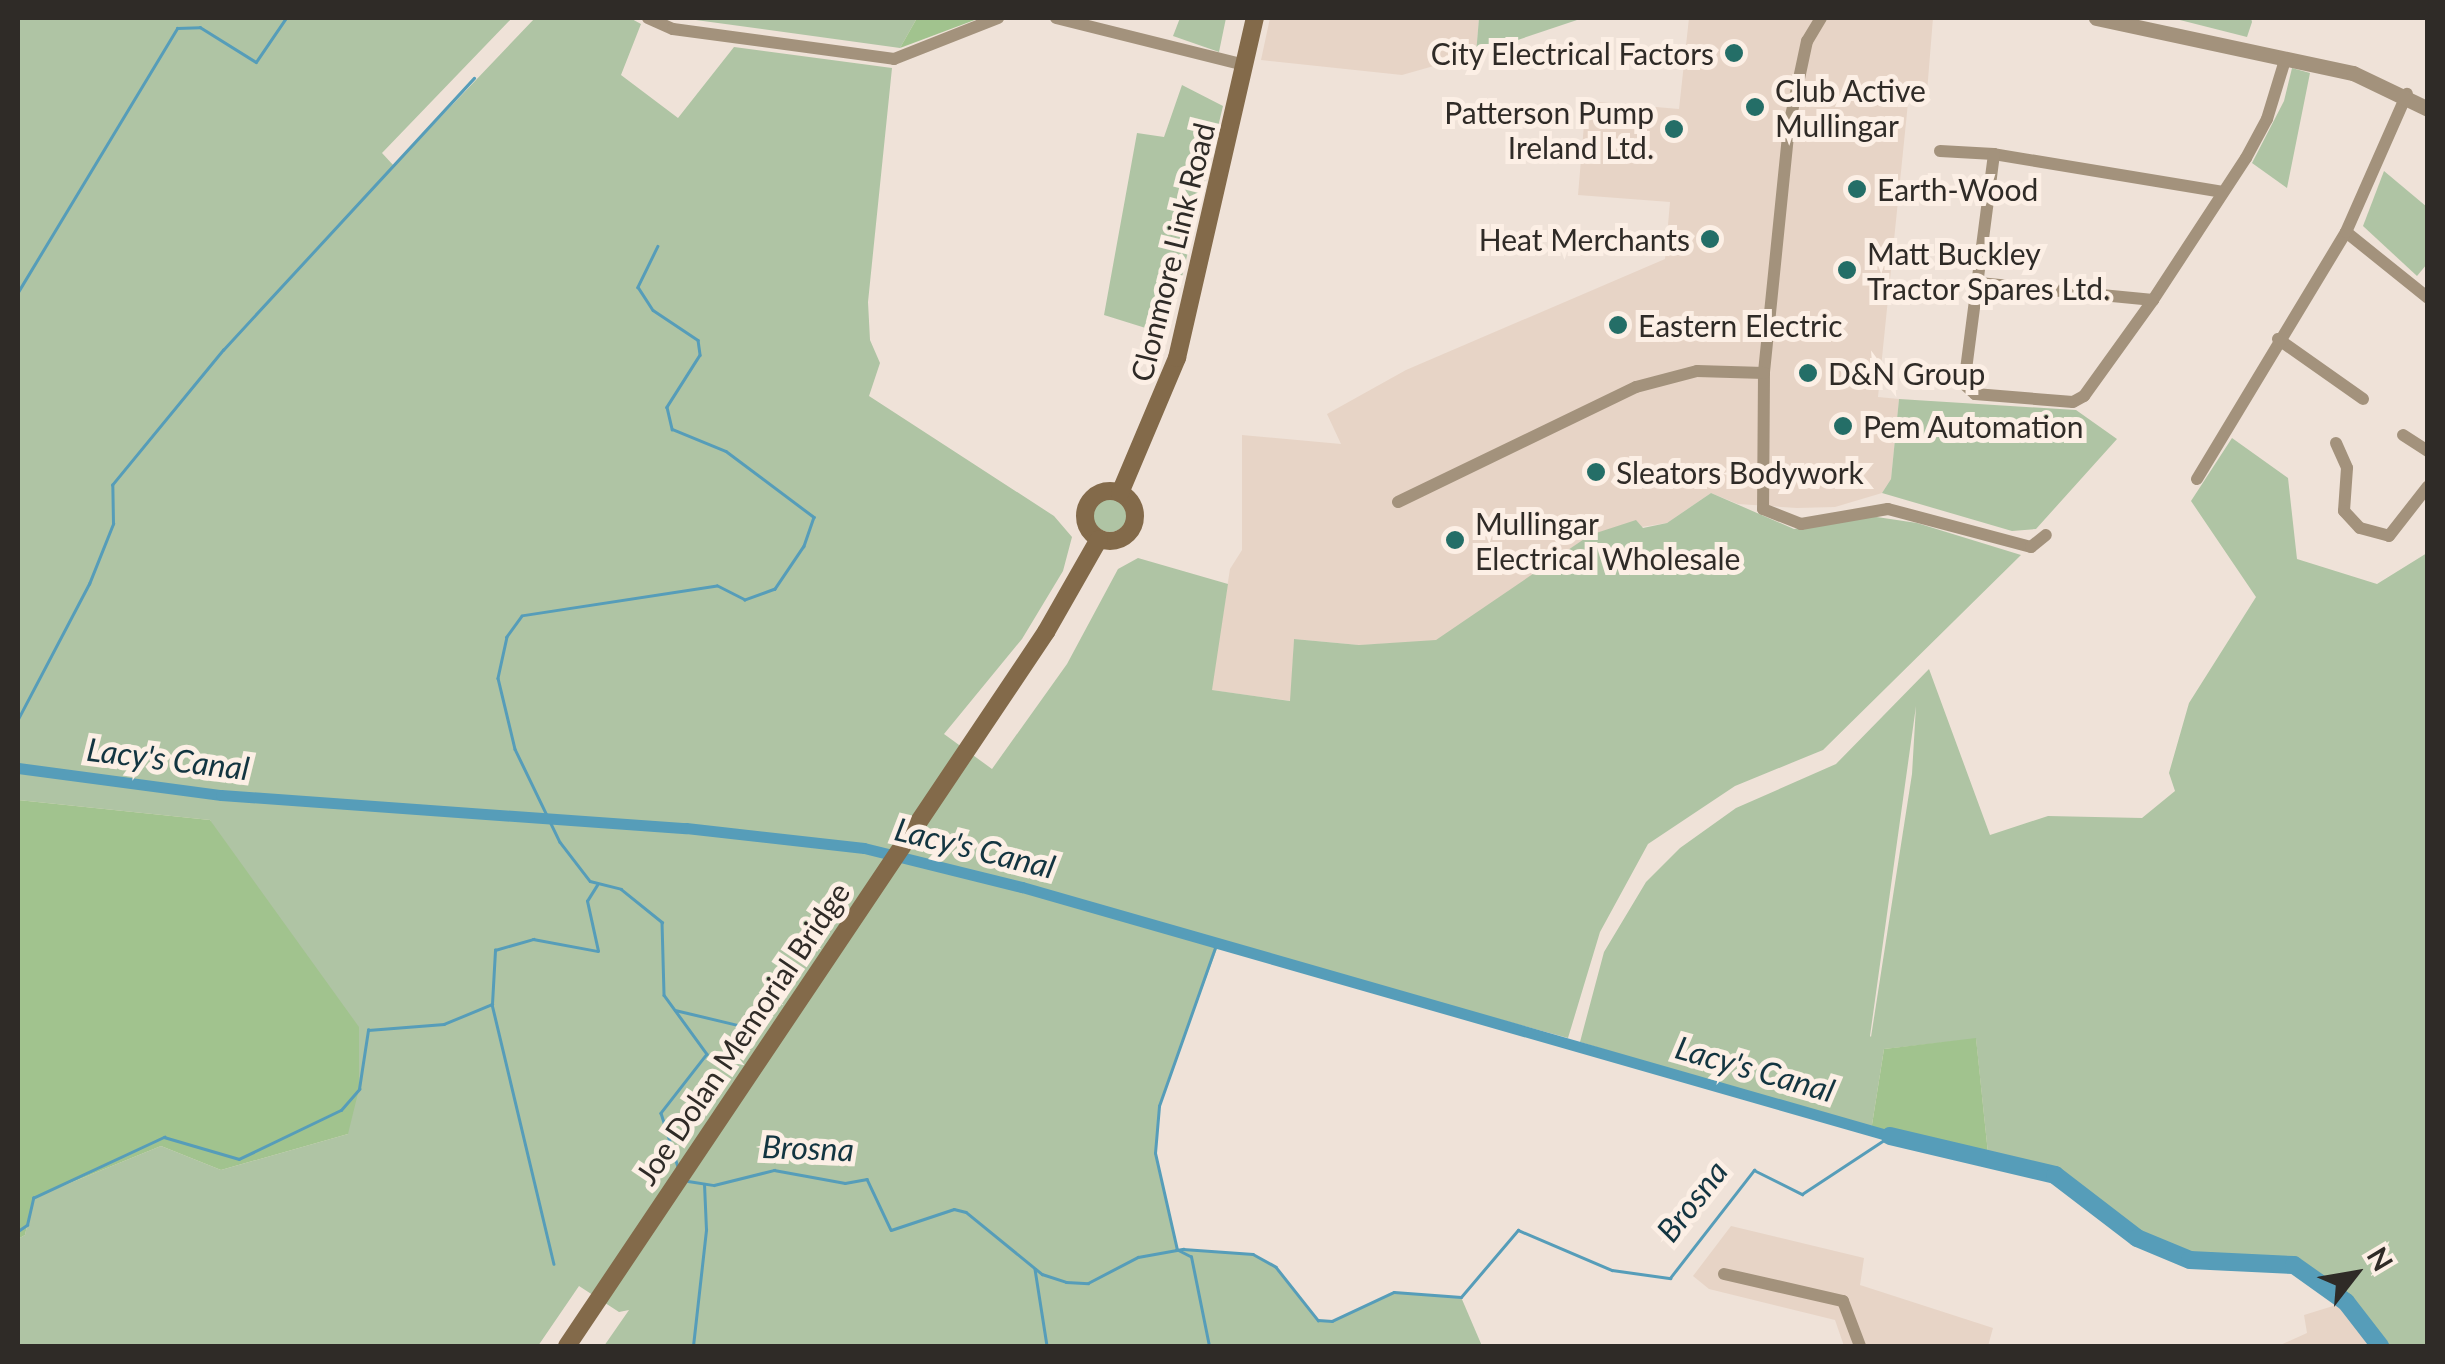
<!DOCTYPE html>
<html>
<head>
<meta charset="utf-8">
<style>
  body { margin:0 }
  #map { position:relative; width:2445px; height:1364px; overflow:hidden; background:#efe2d8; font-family:Lato,sans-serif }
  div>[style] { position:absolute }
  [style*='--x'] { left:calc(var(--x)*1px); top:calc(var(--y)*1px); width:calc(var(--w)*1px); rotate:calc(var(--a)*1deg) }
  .built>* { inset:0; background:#e7d4c6 }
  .green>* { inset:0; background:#afc4a4 }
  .round { border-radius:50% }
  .forest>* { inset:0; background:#a1c38e }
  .stream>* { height:2.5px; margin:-1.25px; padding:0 1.25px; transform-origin:1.25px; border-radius:1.25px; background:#569db9 }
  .canal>* { height:11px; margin:-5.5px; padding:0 5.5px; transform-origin:5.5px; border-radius:5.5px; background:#569db9 }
  .river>* { height:18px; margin:-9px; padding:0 9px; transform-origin:9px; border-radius:9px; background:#569db9 }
  .minor>* { height:12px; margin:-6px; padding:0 6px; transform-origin:6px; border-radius:6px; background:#a3927c }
  .tertiary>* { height:15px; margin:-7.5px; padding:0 7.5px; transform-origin:7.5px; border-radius:7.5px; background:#a3927c }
  .secondary>* { height:18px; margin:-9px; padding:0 9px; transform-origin:9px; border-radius:9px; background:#836a4a }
  .secondary>.ring { margin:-9px; padding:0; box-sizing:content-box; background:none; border:18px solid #836a4a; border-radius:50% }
  .dots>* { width:28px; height:28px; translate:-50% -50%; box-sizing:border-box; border:5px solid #fcefe5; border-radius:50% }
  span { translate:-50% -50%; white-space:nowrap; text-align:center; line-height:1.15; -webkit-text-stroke:10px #fcefe5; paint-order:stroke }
  .poi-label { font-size:30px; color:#2f2b27 }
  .right { translate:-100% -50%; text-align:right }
  .left { translate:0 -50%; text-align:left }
  .street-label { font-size:30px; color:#2f2b27 }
  .water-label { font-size:32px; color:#133541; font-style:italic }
  .frame { position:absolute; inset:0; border:20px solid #2f2b27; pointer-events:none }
  .north { position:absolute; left:2305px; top:1224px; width:100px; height:100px; -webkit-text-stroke:8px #fcefe5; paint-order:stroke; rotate:59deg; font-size:28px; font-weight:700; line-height:40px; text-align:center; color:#2f2b27 }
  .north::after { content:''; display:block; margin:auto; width:35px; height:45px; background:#2f2b27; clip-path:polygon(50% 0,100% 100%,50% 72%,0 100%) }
</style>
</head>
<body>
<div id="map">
  <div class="built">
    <i style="clip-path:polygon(1270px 18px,1479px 18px,1476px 54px,1402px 75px,1261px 60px)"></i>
    <i style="clip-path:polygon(1689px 18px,1933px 18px,1927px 92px,1909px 93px,1878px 397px,1899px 399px,1891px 479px,1882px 493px,1835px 507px,1797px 508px,1738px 504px,1711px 493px,1667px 523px,1590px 535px,1440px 641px,1359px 645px,1294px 639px,1291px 701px,1211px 690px,1230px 569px,1242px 550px,1242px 435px,1341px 444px,1327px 414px,1406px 370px,1665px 259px,1670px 202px,1578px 195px,1586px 101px,1679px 109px)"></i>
    <i style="clip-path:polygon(1731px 1226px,1864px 1258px,1860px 1285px,1993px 1328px,1988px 1346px,1844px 1346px,1835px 1320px,1709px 1289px,1693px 1276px)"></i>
    <i style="clip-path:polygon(2346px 1302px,2380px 1346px,2278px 1346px,2307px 1333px,2304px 1315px)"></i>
  </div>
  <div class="green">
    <i style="clip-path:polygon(18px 18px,512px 18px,382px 153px,394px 166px,535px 18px,630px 18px,641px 24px,621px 75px,678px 118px,734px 47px,892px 68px,868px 302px,870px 340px,880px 363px,869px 396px,1054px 516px,1072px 537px,1063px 571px,1022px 639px,944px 734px,992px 769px,1067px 664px,1118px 569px,1138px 558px,1228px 584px,1212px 690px,1290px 701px,1294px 639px,1359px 645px,1436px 640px,1590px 535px,1636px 520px,1643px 528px,1667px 523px,1711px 493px,1794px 529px,1870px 516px,1917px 523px,2021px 555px,1823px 750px,1735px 786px,1648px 844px,1600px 932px,1568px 1038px,1219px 943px,1159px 1106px,1155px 1153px,1177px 1250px,1253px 1254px,1276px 1267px,1318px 1320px,1332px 1321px,1394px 1292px,1461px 1297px,1482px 1346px,604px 1346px,629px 1310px,619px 1312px,579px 1286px,538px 1346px,18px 1346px,18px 1239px,25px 1235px,33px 1198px,161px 1146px,221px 1170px,348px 1134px,210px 820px,18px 800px)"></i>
    <i style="clip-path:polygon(681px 18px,917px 18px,900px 48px)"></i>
    <i style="clip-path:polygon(1180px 18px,1226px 18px,1219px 52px,1173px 36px)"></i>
    <i style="clip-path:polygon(1479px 18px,1583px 18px,1476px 54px)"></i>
    <i style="clip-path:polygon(2172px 18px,2251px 18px,2252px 22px,2247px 37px)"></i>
    <i style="clip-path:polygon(2292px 68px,2310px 73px,2287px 188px,2252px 163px,2284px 101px)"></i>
    <i style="clip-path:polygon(1182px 85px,1223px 106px,1168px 335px,1104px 315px,1137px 133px,1164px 137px)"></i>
    <i style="clip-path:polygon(2384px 171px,2427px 207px,2427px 264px,2417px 276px,2363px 226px)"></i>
    <i style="clip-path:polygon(1899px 399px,2076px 410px,2117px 439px,2036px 529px,2012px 531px,1882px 493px,1891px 479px)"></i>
    <i style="clip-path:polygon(evenodd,2232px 438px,2288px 478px,2297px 559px,2377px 584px,2427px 553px,2427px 1346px,2380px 1346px,2346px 1302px,2294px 1265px,2190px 1260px,2137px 1238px,2055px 1175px,2016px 1163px,1989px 1163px,1976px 1039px,1884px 1049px,1871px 1131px,1580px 1042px,1604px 952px,1646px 882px,1680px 848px,1736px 808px,1836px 764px,1929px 669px,1990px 835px,2048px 816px,2142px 818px,2175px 791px,2169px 773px,2189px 703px,2256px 597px,2191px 501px,2232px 438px,1916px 706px,1912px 774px,1871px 1037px,1870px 1036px,1916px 706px)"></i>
    <i class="round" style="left:1093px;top:498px;width:34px;height:34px"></i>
  </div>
  <div class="forest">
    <i style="clip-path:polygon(917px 18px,980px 18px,900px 48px)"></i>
    <i style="clip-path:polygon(18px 800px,210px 820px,359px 1027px,359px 1089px,348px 1134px,221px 1170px,161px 1146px,33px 1198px,25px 1235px,18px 1239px)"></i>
    <i style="clip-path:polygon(1976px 1038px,1989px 1163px,1871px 1131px,1884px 1049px)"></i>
  </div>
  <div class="stream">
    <i style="--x:658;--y:246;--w:46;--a:116"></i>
    <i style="--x:638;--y:287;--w:27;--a:57"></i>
    <i style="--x:653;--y:310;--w:54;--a:33.7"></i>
    <i style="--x:698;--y:340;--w:15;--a:82"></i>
    <i style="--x:700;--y:355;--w:62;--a:122.4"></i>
    <i style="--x:667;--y:407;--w:23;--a:77"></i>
    <i style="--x:672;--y:429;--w:58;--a:22.2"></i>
    <i style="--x:726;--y:451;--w:110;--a:36.9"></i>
    <i style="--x:814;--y:517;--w:31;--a:109"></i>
    <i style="--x:804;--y:546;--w:52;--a:124"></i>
    <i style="--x:775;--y:589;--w:32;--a:160"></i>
    <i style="--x:745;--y:600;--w:31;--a:-153"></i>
    <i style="--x:717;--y:586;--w:197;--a:171.3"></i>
    <i style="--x:522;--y:616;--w:26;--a:126"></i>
    <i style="--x:507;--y:637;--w:42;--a:102.4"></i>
    <i style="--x:498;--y:678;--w:73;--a:76.5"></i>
    <i style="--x:515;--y:749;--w:103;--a:64.2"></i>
    <i style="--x:560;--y:842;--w:49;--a:52.4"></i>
    <i style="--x:590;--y:881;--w:32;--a:14"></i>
    <i style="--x:621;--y:889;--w:53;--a:38.8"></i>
    <i style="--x:662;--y:922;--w:73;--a:88.4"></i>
    <i style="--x:664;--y:995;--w:73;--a:53.9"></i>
    <i style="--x:707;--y:1054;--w:75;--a:127.9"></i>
    <i style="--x:661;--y:1113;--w:57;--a:72.5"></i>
    <i style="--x:18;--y:292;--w:308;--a:-58.9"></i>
    <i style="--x:177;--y:28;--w:23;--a:-2"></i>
    <i style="--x:200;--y:27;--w:66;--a:32"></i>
    <i style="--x:256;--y:62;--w:53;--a:-55.7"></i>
    <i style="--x:18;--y:719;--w:153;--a:-62.3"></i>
    <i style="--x:89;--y:584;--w:65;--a:-68.2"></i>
    <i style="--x:113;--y:524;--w:39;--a:-91"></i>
    <i style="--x:112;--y:485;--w:175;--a:-50.6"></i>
    <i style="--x:223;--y:350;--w:370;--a:-47.3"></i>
    <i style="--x:492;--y:1004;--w:267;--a:76.6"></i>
    <i style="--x:675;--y:1010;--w:69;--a:13.4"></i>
    <i style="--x:688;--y:1181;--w:26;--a:9"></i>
    <i style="--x:714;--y:1185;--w:62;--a:-14"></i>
    <i style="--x:774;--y:1170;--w:72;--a:10.4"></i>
    <i style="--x:845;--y:1183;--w:22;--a:-10"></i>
    <i style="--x:867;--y:1179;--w:56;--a:64.8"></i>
    <i style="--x:891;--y:1230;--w:66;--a:-18.4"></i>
    <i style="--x:954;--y:1209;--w:12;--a:14"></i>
    <i style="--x:966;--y:1212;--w:98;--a:39.2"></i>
    <i style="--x:1042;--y:1274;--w:25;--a:18"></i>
    <i style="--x:1066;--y:1282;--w:22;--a:3"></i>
    <i style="--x:1088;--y:1283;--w:56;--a:-27.5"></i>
    <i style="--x:1138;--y:1257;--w:46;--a:-10.1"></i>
    <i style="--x:1183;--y:1249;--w:70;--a:4.1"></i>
    <i style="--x:1253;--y:1254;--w:26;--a:29"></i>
    <i style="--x:1276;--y:1267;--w:68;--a:51.6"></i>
    <i style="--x:1318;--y:1320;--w:14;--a:4"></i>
    <i style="--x:1332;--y:1321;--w:68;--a:-25.1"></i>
    <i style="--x:1394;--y:1292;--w:67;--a:4.3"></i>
    <i style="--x:1461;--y:1297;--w:88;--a:-49.6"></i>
    <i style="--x:1518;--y:1230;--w:102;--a:23.1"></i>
    <i style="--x:1612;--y:1270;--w:59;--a:7.9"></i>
    <i style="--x:1670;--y:1278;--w:137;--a:-52.1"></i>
    <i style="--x:1754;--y:1170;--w:54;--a:26.6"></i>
    <i style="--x:1802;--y:1194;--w:105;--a:-33.4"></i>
    <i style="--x:18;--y:1231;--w:11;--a:-34"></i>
    <i style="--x:27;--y:1225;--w:28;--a:-77"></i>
    <i style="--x:33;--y:1198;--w:145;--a:-25"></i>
    <i style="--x:164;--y:1137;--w:78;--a:16.3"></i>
    <i style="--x:239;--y:1159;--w:113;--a:-25.7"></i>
    <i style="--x:341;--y:1110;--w:28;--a:-49"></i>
    <i style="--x:359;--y:1089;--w:60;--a:-81.3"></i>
    <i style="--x:368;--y:1030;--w:76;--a:-4.5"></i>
    <i style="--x:444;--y:1024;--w:52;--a:-22.6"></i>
    <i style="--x:492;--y:1004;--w:54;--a:-86.8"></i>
    <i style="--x:495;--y:950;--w:40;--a:-16"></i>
    <i style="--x:533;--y:939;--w:66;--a:10.5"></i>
    <i style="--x:598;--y:951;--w:51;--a:-102.4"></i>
    <i style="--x:587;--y:901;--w:19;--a:-58"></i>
    <i style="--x:1035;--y:1269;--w:78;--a:81.1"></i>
    <i style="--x:693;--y:1346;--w:117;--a:-83.6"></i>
    <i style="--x:706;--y:1230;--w:45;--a:-92.5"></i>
    <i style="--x:1209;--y:1346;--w:91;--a:-101.4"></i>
    <i style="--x:1191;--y:1257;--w:16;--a:-153"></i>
    <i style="--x:1177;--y:1250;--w:99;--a:-102.8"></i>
    <i style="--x:1155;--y:1153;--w:47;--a:-85.1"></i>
    <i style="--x:1159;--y:1106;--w:174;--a:-70.5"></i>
  </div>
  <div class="canal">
    <i style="--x:18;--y:768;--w:205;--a:7.6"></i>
    <i style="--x:221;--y:795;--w:466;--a:4.1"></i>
    <i style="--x:686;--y:828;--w:179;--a:6.4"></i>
    <i style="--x:864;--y:848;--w:163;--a:13.9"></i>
    <i style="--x:1022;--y:887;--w:903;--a:16.01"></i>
  </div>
  <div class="river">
    <i style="--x:1890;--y:1136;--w:170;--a:13.3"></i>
    <i style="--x:2055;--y:1175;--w:103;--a:37.5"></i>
    <i style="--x:2137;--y:1238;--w:57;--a:22.5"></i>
    <i style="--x:2190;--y:1260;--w:104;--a:2.8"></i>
    <i style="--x:2294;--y:1265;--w:64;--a:35.4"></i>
    <i style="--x:2346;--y:1302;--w:56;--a:52.3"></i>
  </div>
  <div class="minor">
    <i style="--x:648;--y:18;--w:27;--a:24"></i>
    <i style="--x:673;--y:29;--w:223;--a:7.7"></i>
    <i style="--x:894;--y:59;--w:112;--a:-21.5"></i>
    <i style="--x:1056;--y:18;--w:195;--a:14"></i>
    <i style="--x:1821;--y:18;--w:27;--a:121"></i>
    <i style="--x:1807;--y:41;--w:87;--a:102"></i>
    <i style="--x:1789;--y:126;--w:248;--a:95.8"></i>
    <i style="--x:1764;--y:373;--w:136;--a:90.4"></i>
    <i style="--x:1763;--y:509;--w:41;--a:21.5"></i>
    <i style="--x:1801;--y:524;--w:88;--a:-9.8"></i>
    <i style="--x:1888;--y:509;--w:148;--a:14.9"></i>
    <i style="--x:2031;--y:547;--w:19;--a:-39"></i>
    <i style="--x:1940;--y:151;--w:54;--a:3.2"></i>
    <i style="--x:2223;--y:192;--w:232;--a:-170.6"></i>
    <i style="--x:1994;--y:154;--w:232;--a:97.4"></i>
    <i style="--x:1964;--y:384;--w:15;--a:42"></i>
    <i style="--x:1975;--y:394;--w:98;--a:4.7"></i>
    <i style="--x:2073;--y:402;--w:13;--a:-29"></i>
    <i style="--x:2084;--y:396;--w:118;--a:-54.3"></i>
    <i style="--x:2153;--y:300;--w:170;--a:-56.8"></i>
    <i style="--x:2246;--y:158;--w:44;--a:-61.7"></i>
    <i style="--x:2267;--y:119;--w:62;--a:-73"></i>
    <i style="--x:2346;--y:232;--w:105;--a:38.8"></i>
    <i style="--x:1979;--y:283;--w:175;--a:5.6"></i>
    <i style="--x:2278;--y:339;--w:104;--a:35.2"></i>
    <i style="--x:2403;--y:435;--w:30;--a:33"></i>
    <i style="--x:2336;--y:443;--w:27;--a:66"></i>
    <i style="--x:2347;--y:468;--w:43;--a:94"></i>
    <i style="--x:2344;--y:511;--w:23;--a:47"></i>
    <i style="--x:2360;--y:528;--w:30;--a:15"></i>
    <i style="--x:2389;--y:536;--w:63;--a:-52"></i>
    <i style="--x:2197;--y:479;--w:288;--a:-58.9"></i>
    <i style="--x:2346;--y:232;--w:151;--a:-66.2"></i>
    <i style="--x:1398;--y:502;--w:264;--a:-25.8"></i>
    <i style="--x:1636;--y:387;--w:63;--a:-14.7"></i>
    <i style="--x:1697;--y:371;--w:67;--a:1.7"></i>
    <i style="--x:1724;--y:1274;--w:122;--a:12.8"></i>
    <i style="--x:1843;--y:1301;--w:48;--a:69.3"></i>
  </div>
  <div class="tertiary">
    <i style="--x:2096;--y:18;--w:263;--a:12.1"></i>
    <i style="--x:2353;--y:73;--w:83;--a:25.6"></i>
  </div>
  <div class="secondary">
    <i class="ring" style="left:1085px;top:491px;width:32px;height:32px"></i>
    <i style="--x:1120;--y:493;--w:147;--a:-67.1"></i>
    <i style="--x:1177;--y:358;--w:349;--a:-77.1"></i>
    <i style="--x:567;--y:1346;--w:860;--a:-56.14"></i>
    <i style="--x:1046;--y:632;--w:107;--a:-60.3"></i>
  </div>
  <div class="dots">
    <i style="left:1734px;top:53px;background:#246e67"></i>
    <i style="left:1755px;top:107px;background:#246e67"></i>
    <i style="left:1674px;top:129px;background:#246e67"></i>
    <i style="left:1857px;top:189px;background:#246e67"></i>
    <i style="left:1710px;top:239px;background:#246e67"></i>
    <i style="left:1847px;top:270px;background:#246e67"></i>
    <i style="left:1618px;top:325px;background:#246e67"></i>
    <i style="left:1808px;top:373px;background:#246e67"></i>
    <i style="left:1843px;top:426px;background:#246e67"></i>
    <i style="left:1596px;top:472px;background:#246e67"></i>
    <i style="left:1455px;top:540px;background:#246e67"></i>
  </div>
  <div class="poi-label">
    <span class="right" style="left:1714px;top:53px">City Electrical Factors</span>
    <span class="left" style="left:1775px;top:107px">Club Active<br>Mullingar</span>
    <span class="right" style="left:1654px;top:129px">Patterson Pump<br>Ireland Ltd.</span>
    <span class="left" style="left:1877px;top:189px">Earth-Wood</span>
    <span class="right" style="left:1690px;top:239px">Heat Merchants</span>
    <span class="left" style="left:1867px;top:270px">Matt Buckley<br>Tractor Spares Ltd.</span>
    <span class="left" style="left:1638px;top:325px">Eastern Electric</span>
    <span class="left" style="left:1828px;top:373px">D&amp;N Group</span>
    <span class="left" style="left:1863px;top:426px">Pem Automation</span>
    <span class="left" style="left:1616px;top:472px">Sleators Bodywork</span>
    <span class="left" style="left:1475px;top:540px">Mullingar<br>Electrical Wholesale</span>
  </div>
  <div class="street-label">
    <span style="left:1172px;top:252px;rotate:-76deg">Clonmore Link Road</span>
    <span style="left:742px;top:1033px;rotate:-56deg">Joe Dolan Memorial Bridge</span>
  </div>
  <div class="water-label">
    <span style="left:168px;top:759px;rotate:7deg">Lacy's Canal</span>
    <span style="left:975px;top:848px;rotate:14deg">Lacy's Canal</span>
    <span style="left:1755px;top:1069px;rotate:16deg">Lacy's Canal</span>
    <span style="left:808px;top:1148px;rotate:2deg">Brosna</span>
    <span style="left:1692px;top:1201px;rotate:-52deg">Brosna</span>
  </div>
  <div class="frame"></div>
  <div class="north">N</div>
</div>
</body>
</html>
